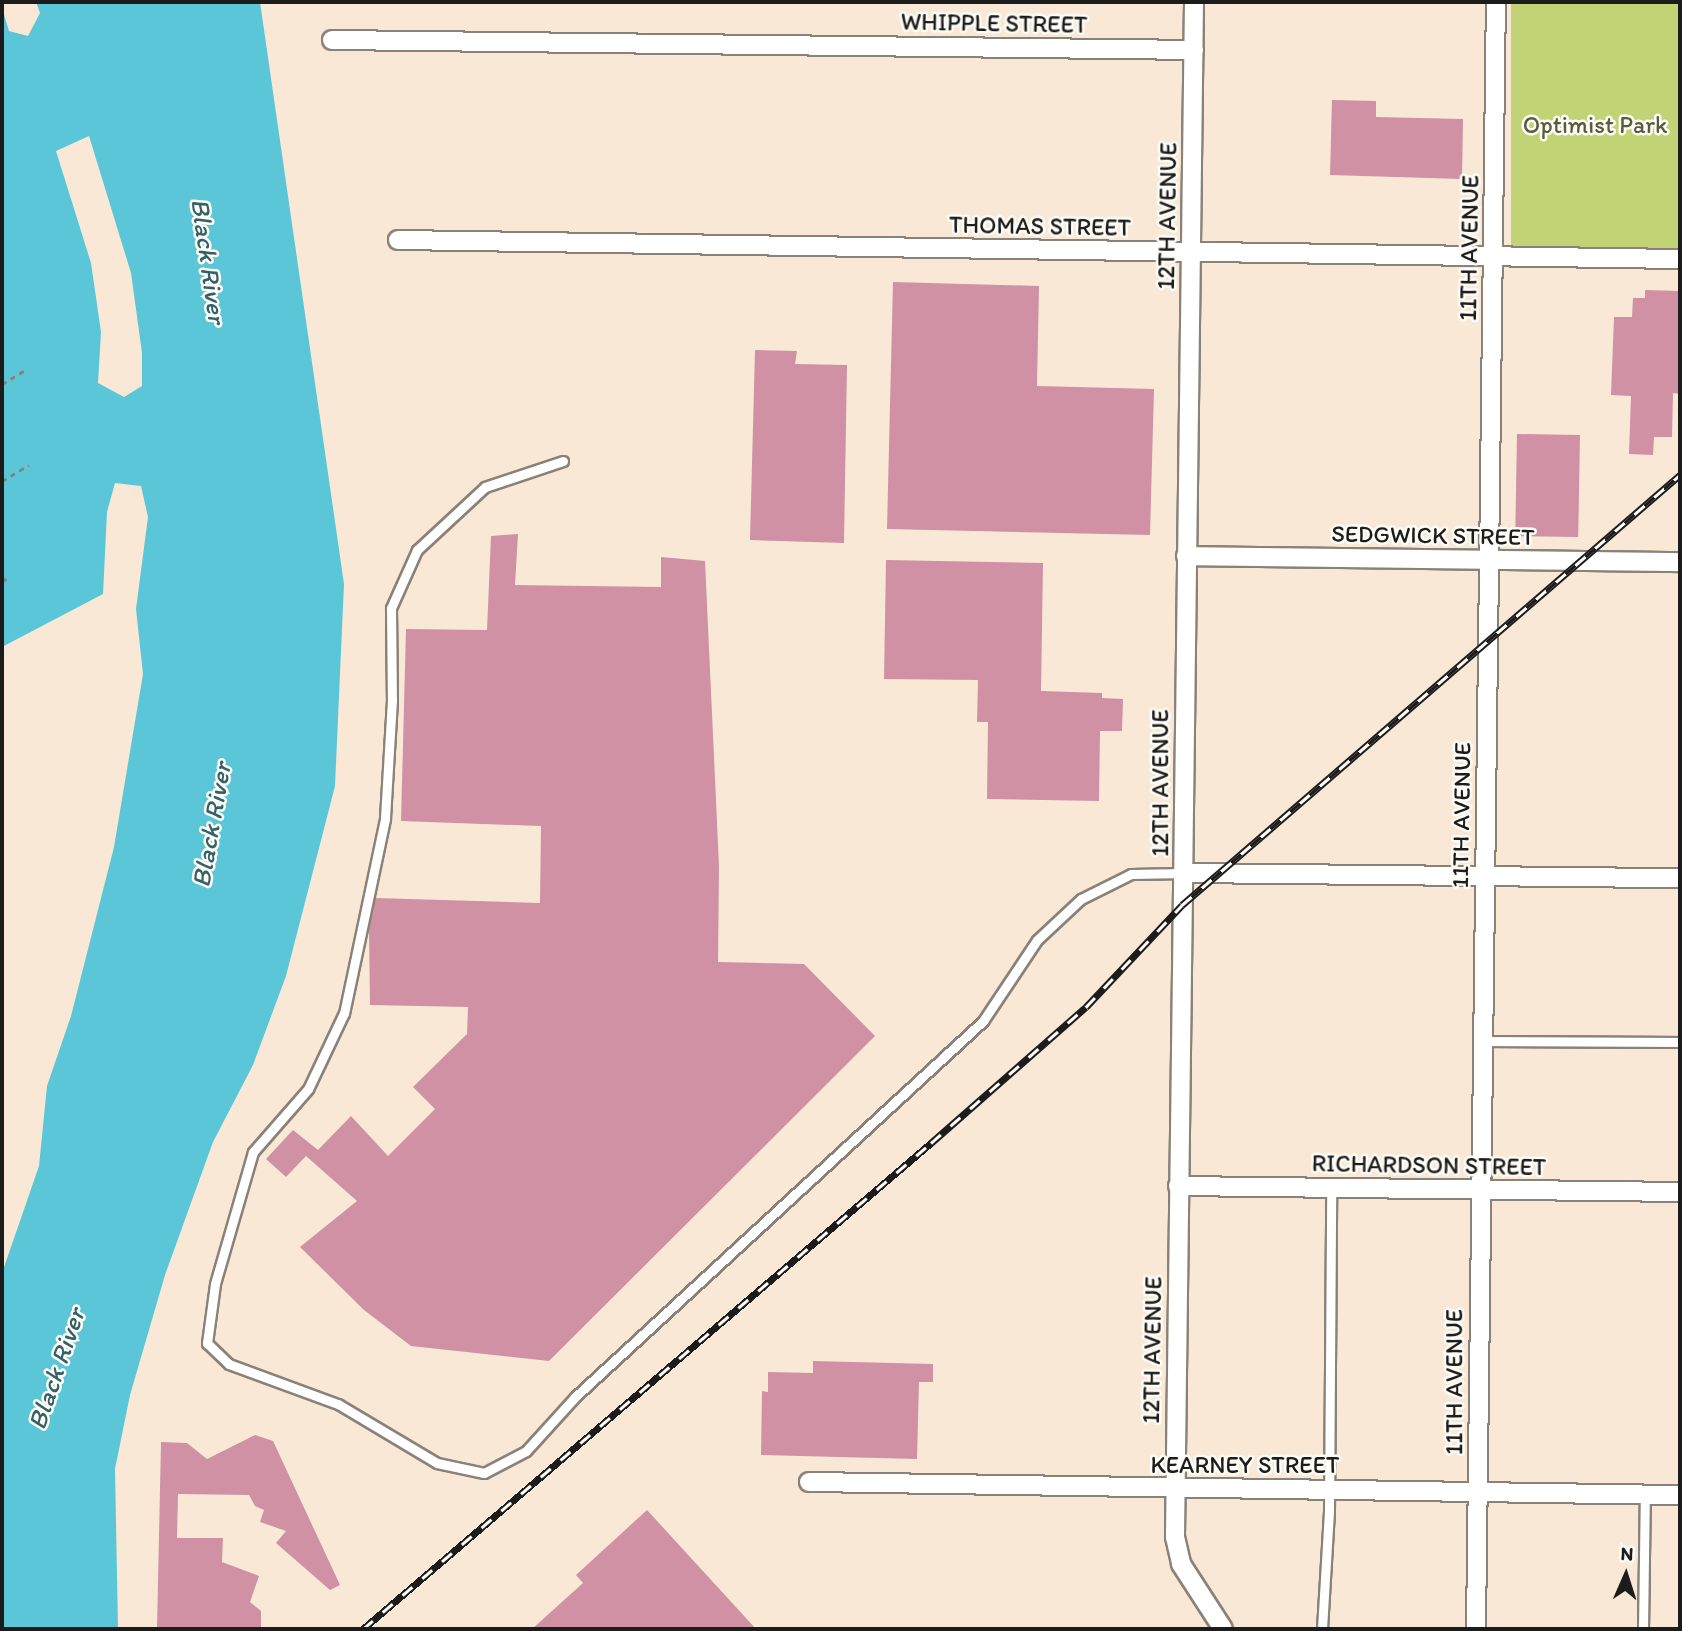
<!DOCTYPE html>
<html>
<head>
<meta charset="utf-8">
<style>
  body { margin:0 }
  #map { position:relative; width:1682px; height:1631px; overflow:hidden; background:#f8e8d5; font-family:Itim,sans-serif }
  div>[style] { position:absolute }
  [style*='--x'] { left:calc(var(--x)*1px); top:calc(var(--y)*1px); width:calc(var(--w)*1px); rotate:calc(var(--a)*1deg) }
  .green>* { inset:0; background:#c2d376; transform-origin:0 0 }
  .water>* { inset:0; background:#5bc6d7 }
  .building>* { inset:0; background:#d091a5; transform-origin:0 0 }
  .path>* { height:2.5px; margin-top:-1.25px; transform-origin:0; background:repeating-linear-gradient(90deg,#8a8278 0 5px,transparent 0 10px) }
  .roads { filter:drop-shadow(2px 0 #8a8278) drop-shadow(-2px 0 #8a8278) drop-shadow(0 2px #8a8278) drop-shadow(0 -2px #8a8278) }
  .lane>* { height:9px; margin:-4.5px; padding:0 4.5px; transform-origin:4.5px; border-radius:4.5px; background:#fff }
  .street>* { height:18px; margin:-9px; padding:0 9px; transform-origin:9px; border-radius:9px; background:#fff }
  .rail>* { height:7px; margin-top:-3.5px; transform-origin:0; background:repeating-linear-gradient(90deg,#fdfcf7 0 13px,#1c1c1c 0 26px); box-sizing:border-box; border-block:2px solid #1c1c1c }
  span { translate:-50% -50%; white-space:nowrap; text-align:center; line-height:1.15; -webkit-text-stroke:5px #fdfcf7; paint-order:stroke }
  .street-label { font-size:24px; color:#1c1c1c }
  .park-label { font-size:24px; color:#565c3c }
  .water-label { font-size:26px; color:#356067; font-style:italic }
  .frame { position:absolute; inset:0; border:4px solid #1c1c1c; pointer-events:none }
  .north { position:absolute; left:1591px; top:1540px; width:70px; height:70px; -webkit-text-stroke:5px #fdfcf7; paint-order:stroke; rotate:3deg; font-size:19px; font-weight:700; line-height:28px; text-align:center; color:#1c1c1c }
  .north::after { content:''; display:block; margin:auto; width:24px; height:32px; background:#1c1c1c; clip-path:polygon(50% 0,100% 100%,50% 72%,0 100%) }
</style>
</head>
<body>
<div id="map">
  <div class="green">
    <i style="left:1511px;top:2px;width:169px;height:246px"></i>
  </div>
  <div class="water">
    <i style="clip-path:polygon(evenodd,36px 2px,260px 2px,344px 584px,335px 786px,286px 976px,253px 1065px,213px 1142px,165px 1275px,130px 1395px,115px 1469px,118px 1629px,2px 1629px,2px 1273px,39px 1166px,47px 1086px,71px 1016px,114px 847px,143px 674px,136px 609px,148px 517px,141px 486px,115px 483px,107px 512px,103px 594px,2px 647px,2px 8px,9px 31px,28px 36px,40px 13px,36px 2px,89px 136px,131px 273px,142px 353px,142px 386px,124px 397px,98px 383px,101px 332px,91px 263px,56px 151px,89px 136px)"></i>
  </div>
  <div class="building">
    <i style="clip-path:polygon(1332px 100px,1376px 101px,1376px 117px,1463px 119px,1462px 179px,1330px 175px)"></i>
    <i style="clip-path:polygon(893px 282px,1039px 286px,1037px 386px,1154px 389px,1150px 535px,887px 529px)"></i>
    <i style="clip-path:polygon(1645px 290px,1680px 291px,1680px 394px,1673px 393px,1672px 437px,1654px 437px,1653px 455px,1629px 454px,1631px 396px,1611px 395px,1614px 317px,1632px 317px,1633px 298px,1645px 298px)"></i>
    <i style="clip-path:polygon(755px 350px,797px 351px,795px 364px,847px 365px,844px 543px,750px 540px)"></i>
    <i style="left:1517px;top:434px;width:63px;height:102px;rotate:1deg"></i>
    <i style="clip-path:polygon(518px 534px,515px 585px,661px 587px,661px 557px,705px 561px,719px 866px,718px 962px,804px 964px,875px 1036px,549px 1361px,411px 1346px,364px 1310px,300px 1247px,357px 1201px,306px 1156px,286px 1177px,266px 1159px,293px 1130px,318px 1150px,351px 1116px,388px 1156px,435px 1109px,413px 1087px,467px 1034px,468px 1007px,370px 1005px,369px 929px,375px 898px,540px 903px,541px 826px,401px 821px,406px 629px,487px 630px,491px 536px)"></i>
    <i style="clip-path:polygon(886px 560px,1043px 563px,1041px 691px,1102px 693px,1102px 698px,1123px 699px,1122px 731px,1100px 731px,1099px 801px,987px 799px,988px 722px,977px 722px,978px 680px,884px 679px)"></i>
    <i style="clip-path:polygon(813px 1361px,933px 1364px,933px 1382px,919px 1382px,917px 1459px,761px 1455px,762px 1391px,768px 1392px,768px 1372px,813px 1373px)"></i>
    <i style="clip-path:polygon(255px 1435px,273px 1441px,340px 1585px,330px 1590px,276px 1543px,286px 1531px,260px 1522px,264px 1510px,255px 1506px,249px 1495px,178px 1494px,177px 1538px,223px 1538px,222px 1562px,259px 1576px,250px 1602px,261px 1611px,261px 1629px,157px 1629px,161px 1442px,187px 1443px,207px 1459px)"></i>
    <i style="clip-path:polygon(647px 1510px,756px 1629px,532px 1629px,583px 1583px,576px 1575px)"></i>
  </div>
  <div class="path">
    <i style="--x:2;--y:384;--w:29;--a:-31"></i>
    <i style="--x:2;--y:481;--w:31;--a:-31"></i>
    <i style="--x:2;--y:581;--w:9;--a:-27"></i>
  </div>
  <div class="roads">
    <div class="lane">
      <i style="--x:563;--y:461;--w:82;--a:161.6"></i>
      <i style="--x:485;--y:487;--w:93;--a:137.2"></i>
      <i style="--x:417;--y:550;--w:64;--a:114.1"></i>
      <i style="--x:391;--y:608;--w:92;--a:89.4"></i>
      <i style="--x:392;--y:700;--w:119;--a:93.4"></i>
      <i style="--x:385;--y:819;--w:198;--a:101.9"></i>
      <i style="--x:344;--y:1013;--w:84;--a:115.3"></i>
      <i style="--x:308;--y:1089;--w:84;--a:131.1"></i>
      <i style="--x:253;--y:1152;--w:137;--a:106.1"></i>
      <i style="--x:215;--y:1284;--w:60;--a:97.7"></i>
      <i style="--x:207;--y:1343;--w:30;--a:44"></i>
      <i style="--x:229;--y:1364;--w:116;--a:20.2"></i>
      <i style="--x:338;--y:1404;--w:115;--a:30.8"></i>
      <i style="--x:437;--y:1463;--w:48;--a:12"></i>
      <i style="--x:484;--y:1473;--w:47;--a:-27.6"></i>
      <i style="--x:526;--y:1451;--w:73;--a:-47.8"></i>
      <i style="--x:575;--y:1397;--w:555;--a:-42.66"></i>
      <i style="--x:983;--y:1021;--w:97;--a:-56.3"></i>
      <i style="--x:1037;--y:940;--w:60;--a:-43"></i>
      <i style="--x:1081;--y:899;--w:56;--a:-26.6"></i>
      <i style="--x:1131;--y:874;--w:54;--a:-1.1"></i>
      <i style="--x:1482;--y:1041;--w:198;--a:0.3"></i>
      <i style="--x:1322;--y:1629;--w:119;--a:-86.6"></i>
      <i style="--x:1329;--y:1510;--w:322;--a:-89.6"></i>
      <i style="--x:1643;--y:1629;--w:135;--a:-89.2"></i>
    </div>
    <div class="street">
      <i style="--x:1194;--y:2;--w:1535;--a:90.71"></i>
      <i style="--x:1175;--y:1537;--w:28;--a:77"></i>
      <i style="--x:1181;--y:1564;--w:77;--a:57.1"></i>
      <i style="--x:332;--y:40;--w:862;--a:0.66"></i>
      <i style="--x:398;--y:240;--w:1282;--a:0.85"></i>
      <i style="--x:1186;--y:556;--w:494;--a:0.7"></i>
      <i style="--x:1185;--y:873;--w:495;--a:0.6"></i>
      <i style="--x:1178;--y:1186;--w:502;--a:0.68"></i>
      <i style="--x:809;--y:1482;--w:871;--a:0.86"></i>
      <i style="--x:1476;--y:1629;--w:1627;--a:-89.3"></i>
    </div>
  </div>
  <div class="rail">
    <i style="--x:363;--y:1629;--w:748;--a:-40.55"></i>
    <i style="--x:931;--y:1143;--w:206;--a:-41.3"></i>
    <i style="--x:1086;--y:1007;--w:140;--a:-46.7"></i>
    <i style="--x:1182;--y:905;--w:658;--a:-40.81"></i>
  </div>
  <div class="street-label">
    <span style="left:994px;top:23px;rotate:1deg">WHIPPLE STREET</span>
    <span style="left:1167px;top:216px;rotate:-89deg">12TH AVENUE</span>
    <span style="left:1040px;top:226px;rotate:1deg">THOMAS STREET</span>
    <span style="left:1469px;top:248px;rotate:-89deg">11TH AVENUE</span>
    <span style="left:1433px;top:535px;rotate:1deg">SEDGWICK STREET</span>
    <span style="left:1160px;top:783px;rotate:-90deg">12TH AVENUE</span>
    <span style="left:1461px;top:815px;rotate:-89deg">11TH AVENUE</span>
    <span style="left:1429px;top:1165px;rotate:1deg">RICHARDSON STREET</span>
    <span style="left:1152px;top:1350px;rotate:-89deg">12TH AVENUE</span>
    <span style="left:1454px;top:1382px;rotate:-90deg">11TH AVENUE</span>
    <span style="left:1245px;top:1465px">KEARNEY STREET</span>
  </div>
  <div class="park-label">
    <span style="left:1595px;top:125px">Optimist Park</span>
  </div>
  <div class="water-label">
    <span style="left:208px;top:261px;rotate:82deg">Black River</span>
    <span style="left:212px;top:825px;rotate:-80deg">Black River</span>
    <span style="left:57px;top:1369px;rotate:-71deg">Black River</span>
  </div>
  <div class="frame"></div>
  <div class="north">N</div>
</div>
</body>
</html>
